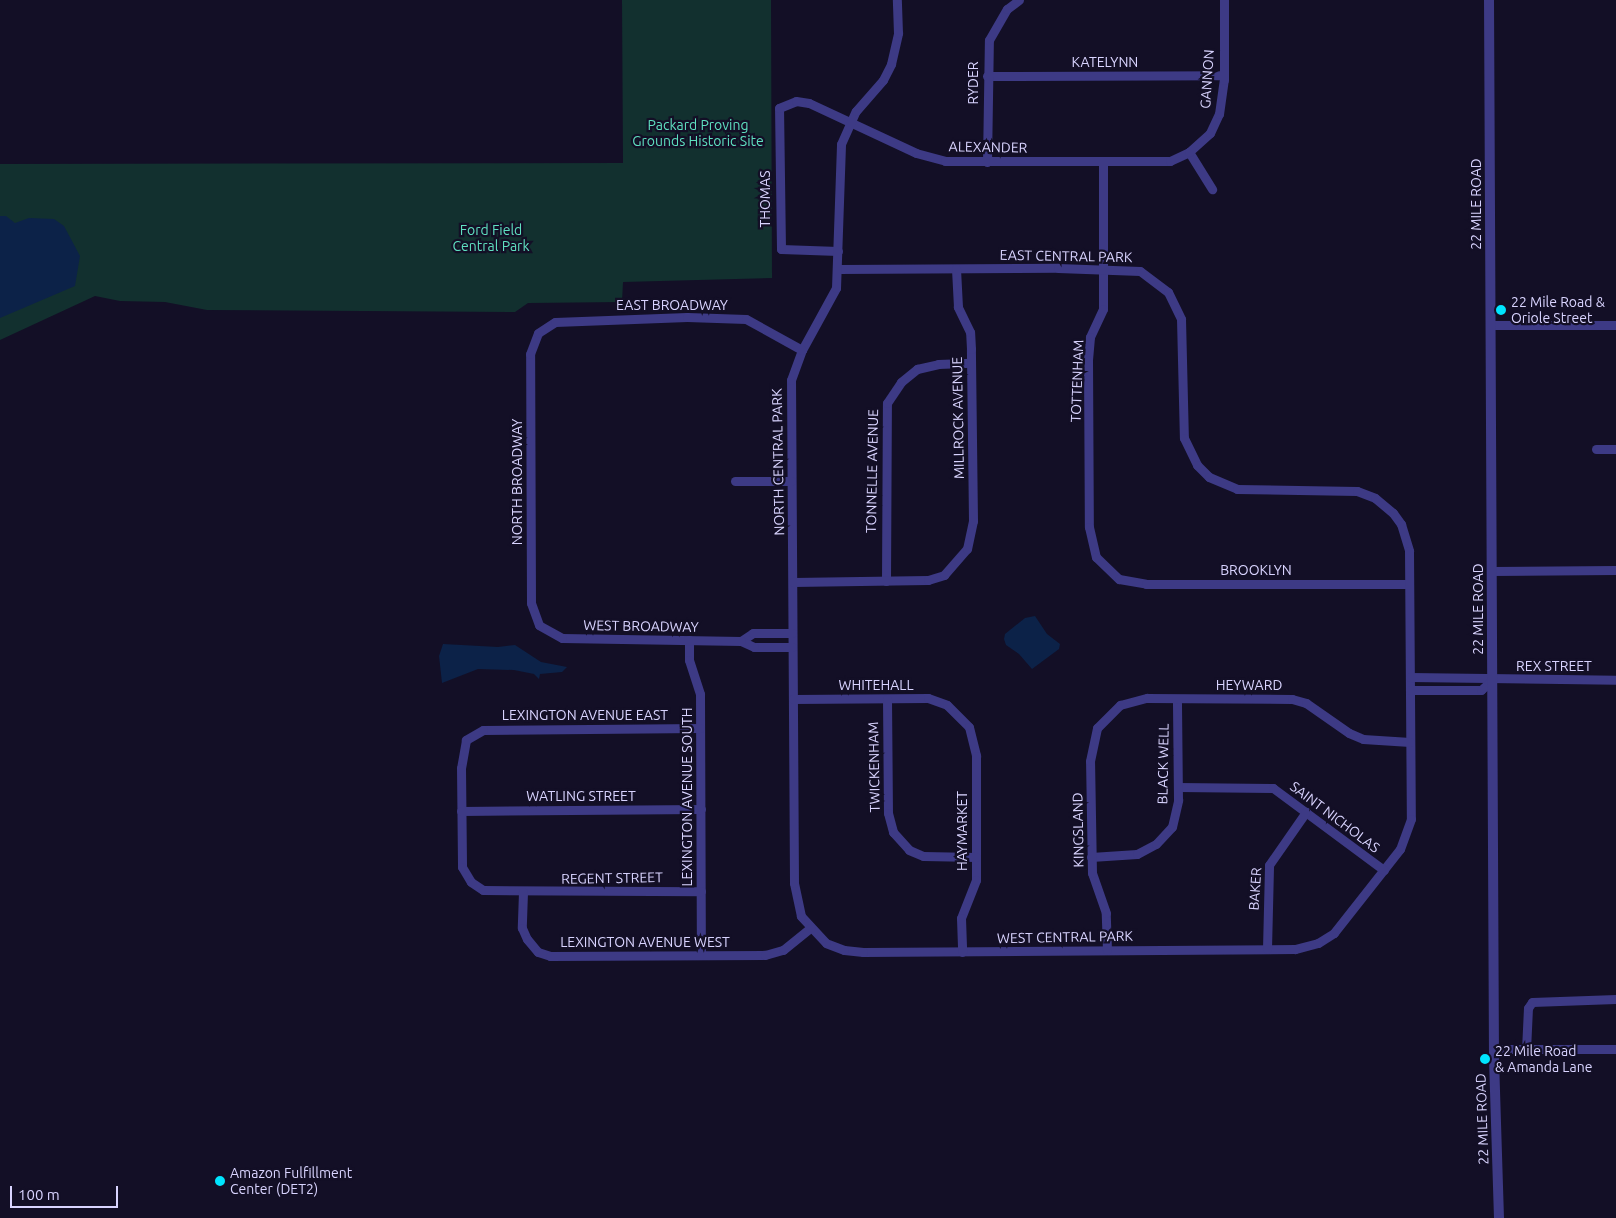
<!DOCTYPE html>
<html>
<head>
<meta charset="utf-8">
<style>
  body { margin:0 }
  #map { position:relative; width:1616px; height:1218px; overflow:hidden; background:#130f26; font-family:Ubuntu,sans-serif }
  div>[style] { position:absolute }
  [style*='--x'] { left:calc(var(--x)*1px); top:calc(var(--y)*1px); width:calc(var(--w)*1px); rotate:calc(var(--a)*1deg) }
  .green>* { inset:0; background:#12302f }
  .water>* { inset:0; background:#0c2248 }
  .minor>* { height:9px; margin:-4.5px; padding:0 4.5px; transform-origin:4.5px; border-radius:4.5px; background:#3d3a85 }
  .tertiary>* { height:10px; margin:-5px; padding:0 5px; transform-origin:5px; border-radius:5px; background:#3d3a85 }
  .dots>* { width:14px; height:14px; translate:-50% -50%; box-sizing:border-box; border:2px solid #130f26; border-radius:50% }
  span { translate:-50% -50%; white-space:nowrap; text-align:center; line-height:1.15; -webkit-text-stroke:4.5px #130f26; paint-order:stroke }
  .street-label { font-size:14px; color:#d9d4ff }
  .park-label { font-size:14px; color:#5fe0c0 }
  .poi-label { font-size:14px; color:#d9d4ff }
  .left { translate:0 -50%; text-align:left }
  .scale { position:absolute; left:10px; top:1186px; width:108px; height:22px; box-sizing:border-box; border:2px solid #d9d4ff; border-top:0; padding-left:6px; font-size:15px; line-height:18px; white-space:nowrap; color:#d9d4ff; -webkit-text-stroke:4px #130f26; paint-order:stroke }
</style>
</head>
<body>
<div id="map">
  <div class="green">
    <i style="clip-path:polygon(622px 0,771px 0,772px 278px,623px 282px,622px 302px,528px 303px,515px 312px,207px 310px,165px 302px,120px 301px,95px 296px,0 340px,0 164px,623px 163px)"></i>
  </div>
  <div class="water">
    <i style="clip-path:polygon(0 216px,6px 216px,15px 223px,29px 218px,54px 219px,64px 226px,80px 256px,75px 286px,0 318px)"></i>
    <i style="clip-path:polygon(1035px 616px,1047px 634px,1060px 644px,1059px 649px,1032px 669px,1019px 654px,1006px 645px,1004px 639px,1005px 634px,1025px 618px)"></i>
    <i style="clip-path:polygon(443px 644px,498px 647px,515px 645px,541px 662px,567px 667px,562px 672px,540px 674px,539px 679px,534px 674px,514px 670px,478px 669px,442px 683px,439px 656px)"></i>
  </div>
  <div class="minor">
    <i style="--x:987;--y:76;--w:237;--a:-0.2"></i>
    <i style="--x:1189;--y:152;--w:44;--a:58.1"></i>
    <i style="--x:987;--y:162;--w:122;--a:-89.1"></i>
    <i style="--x:989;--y:40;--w:36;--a:-60"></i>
    <i style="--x:1007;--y:9;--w:15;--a:-37"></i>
    <i style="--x:1103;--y:162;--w:147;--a:90"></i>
    <i style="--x:1103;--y:309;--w:31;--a:115"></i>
    <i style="--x:1090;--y:337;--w:23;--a:95"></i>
    <i style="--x:1088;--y:360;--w:167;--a:89.7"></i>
    <i style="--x:1089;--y:527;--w:31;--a:77"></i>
    <i style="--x:1096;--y:557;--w:32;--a:44"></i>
    <i style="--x:1119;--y:579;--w:27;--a:10"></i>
    <i style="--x:1146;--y:584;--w:263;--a:0"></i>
    <i style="--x:838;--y:251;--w:57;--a:-178"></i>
    <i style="--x:781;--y:249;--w:141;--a:-90.8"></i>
    <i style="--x:779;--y:108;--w:18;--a:-22"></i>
    <i style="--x:796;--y:101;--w:13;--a:9"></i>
    <i style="--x:809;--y:103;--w:118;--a:25"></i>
    <i style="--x:916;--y:153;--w:30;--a:15"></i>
    <i style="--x:945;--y:161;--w:225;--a:0"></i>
    <i style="--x:1170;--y:161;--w:21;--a:-25"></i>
    <i style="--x:1189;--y:152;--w:28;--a:-42"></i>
    <i style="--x:1210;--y:133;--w:21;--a:-65"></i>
    <i style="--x:1219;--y:114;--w:34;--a:-82"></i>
    <i style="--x:1224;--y:80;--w:80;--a:-90"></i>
    <i style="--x:838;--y:269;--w:220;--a:-0.3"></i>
    <i style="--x:1058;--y:268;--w:82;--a:2.1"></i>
    <i style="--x:1140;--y:271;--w:35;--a:37"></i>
    <i style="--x:1168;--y:292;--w:30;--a:64"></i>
    <i style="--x:1181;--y:319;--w:119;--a:88.6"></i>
    <i style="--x:1184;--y:438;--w:30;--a:64"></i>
    <i style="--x:1197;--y:465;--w:17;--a:45"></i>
    <i style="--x:1209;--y:477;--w:30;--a:23"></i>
    <i style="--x:1237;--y:489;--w:120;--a:1"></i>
    <i style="--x:1357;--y:491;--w:19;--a:21"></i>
    <i style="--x:1375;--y:498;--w:23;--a:40"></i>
    <i style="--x:1393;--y:513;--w:14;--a:54"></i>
    <i style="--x:1401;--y:524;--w:28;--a:73"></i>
    <i style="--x:1409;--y:551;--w:268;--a:89.6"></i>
    <i style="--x:1411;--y:819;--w:32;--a:110"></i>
    <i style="--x:1400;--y:849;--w:107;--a:128.2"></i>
    <i style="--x:1334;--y:933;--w:19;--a:148"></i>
    <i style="--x:1318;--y:943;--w:24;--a:165"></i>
    <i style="--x:1295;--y:949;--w:432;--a:179.6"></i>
    <i style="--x:863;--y:952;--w:19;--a:-174"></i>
    <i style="--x:844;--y:950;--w:19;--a:-159"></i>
    <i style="--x:826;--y:943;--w:37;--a:-133"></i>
    <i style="--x:801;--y:916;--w:34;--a:-102"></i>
    <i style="--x:794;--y:883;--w:503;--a:-90.34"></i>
    <i style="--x:791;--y:380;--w:32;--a:-70"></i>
    <i style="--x:802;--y:350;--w:71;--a:-61.3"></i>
    <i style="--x:836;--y:288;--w:144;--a:-88"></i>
    <i style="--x:841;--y:144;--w:36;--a:-66"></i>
    <i style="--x:856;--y:111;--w:41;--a:-48.9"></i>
    <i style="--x:883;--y:80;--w:18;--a:-63"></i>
    <i style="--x:891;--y:64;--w:32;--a:-77"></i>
    <i style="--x:898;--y:33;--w:33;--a:-92"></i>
    <i style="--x:1491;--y:325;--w:125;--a:0"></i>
    <i style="--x:1596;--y:449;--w:20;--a:0"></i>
    <i style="--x:735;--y:481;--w:56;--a:0"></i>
    <i style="--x:1492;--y:571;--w:124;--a:-0.5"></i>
    <i style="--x:886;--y:581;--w:178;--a:-89.7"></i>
    <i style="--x:887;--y:403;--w:25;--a:-56"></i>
    <i style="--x:901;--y:382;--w:21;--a:-39"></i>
    <i style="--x:917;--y:369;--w:22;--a:-13"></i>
    <i style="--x:938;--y:364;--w:33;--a:-2"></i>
    <i style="--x:793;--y:582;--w:135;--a:-0.8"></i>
    <i style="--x:928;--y:580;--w:17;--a:-17"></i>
    <i style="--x:944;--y:575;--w:35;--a:-49"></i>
    <i style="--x:967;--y:549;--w:29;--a:-78"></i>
    <i style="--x:973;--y:521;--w:172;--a:-90.7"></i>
    <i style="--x:971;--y:349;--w:17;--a:-93"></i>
    <i style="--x:970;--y:332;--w:28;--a:-116"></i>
    <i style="--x:958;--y:307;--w:38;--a:-93"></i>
    <i style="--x:689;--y:640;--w:20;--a:90"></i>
    <i style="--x:689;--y:660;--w:36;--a:72"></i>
    <i style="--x:700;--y:694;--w:261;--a:89.8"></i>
    <i style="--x:741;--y:641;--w:14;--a:-34"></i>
    <i style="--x:753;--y:633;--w:39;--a:0"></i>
    <i style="--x:792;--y:647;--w:38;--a:180"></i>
    <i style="--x:754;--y:647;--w:14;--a:-155"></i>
    <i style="--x:741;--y:641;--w:179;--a:-179"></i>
    <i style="--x:562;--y:638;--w:26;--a:-151"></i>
    <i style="--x:539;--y:625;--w:23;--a:-110"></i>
    <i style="--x:531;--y:603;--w:249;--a:-90.2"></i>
    <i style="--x:530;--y:354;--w:22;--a:-69"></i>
    <i style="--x:538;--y:333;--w:20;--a:-33"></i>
    <i style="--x:555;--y:322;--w:132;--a:-2.2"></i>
    <i style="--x:687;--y:317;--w:59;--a:1.9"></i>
    <i style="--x:746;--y:319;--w:64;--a:29"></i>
    <i style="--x:1410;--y:677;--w:206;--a:0.8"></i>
    <i style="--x:1410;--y:690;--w:71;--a:0"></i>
    <i style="--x:1481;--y:690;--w:15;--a:-42"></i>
    <i style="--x:793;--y:699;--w:135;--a:-0.4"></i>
    <i style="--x:928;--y:698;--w:20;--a:20"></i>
    <i style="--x:947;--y:705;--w:31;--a:45"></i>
    <i style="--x:969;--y:727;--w:30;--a:76"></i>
    <i style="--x:976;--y:756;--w:124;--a:90"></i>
    <i style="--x:976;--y:880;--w:41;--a:111.5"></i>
    <i style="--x:961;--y:918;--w:34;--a:88"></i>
    <i style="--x:887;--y:699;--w:114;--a:89.5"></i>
    <i style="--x:888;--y:813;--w:20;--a:75"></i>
    <i style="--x:893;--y:832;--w:24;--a:48"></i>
    <i style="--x:909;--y:850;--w:15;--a:23"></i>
    <i style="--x:923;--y:856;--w:53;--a:1.1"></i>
    <i style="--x:700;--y:728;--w:217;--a:179.5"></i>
    <i style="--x:483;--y:730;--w:20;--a:150"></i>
    <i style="--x:466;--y:740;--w:28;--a:100"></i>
    <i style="--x:461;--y:768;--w:99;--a:89.4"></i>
    <i style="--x:462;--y:867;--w:17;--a:59"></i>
    <i style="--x:471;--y:882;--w:14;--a:34"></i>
    <i style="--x:483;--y:890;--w:218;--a:0.3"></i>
    <i style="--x:1178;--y:787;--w:95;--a:0.6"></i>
    <i style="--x:1273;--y:788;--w:138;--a:36.5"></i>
    <i style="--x:461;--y:811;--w:240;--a:-0.5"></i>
    <i style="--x:1091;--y:857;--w:46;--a:-3.7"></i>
    <i style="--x:1137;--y:854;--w:21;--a:-28"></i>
    <i style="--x:1156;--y:844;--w:23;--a:-47"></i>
    <i style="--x:1172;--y:827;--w:28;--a:-77"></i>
    <i style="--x:1178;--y:800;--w:101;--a:-90.6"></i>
    <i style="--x:523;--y:892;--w:36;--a:92"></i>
    <i style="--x:522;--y:928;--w:12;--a:66"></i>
    <i style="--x:527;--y:939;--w:17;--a:50"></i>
    <i style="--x:538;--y:952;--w:13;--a:18"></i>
    <i style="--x:550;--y:956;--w:215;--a:-0.3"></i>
    <i style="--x:765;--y:955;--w:19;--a:-16"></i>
    <i style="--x:783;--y:950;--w:35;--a:-39"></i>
    <i style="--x:1267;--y:949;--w:84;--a:-88.6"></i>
    <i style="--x:1269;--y:865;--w:65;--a:-55.1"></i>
    <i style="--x:1107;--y:950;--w:37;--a:-92"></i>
    <i style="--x:1106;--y:913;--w:42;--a:-109.3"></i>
    <i style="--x:1092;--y:873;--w:112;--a:-91"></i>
    <i style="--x:1090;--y:761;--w:34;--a:-78"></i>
    <i style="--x:1097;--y:728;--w:33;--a:-45"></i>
    <i style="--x:1120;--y:705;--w:28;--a:-15"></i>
    <i style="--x:1147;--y:698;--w:145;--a:0.4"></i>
    <i style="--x:1292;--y:699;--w:15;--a:16"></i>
    <i style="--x:1306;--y:703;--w:52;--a:34.9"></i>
    <i style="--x:1349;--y:733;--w:15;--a:23"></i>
    <i style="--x:1363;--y:739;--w:47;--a:3.7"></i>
    <i style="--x:1494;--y:1049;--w:122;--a:0"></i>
    <i style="--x:1526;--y:1050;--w:42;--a:-87.3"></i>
    <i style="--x:1528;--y:1008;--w:7;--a:-56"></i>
    <i style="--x:1532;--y:1002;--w:84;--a:-2"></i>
  </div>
  <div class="tertiary">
    <i style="--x:1489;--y:0;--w:1059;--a:89.73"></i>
    <i style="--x:1494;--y:1059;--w:159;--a:88.2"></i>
  </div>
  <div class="dots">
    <i style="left:1501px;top:310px;background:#00e5ff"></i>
    <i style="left:1485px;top:1059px;background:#00e5ff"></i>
    <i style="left:220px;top:1181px;background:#00e5ff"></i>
  </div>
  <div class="street-label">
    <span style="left:1105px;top:62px">KATELYNN</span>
    <span style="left:1207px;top:79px;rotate:-86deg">GANNON</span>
    <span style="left:973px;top:83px;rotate:-90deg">RYDER</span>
    <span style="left:988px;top:147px;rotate:1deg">ALEXANDER</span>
    <span style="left:765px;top:199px;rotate:-90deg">THOMAS</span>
    <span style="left:1476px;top:204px;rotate:-90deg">22 MILE ROAD</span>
    <span style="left:1066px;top:256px;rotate:1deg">EAST CENTRAL PARK</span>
    <span style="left:672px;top:305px">EAST BROADWAY</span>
    <span style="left:1077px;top:381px;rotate:-88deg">TOTTENHAM</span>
    <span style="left:958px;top:418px;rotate:-91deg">MILLROCK AVENUE</span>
    <span style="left:778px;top:462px;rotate:-91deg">NORTH CENTRAL PARK</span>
    <span style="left:872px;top:471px;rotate:-89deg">TONNELLE AVENUE</span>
    <span style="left:517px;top:482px;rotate:-90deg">NORTH BROADWAY</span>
    <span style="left:1256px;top:570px">BROOKLYN</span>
    <span style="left:1478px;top:609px;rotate:-90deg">22 MILE ROAD</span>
    <span style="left:641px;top:626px;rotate:1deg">WEST BROADWAY</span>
    <span style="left:1554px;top:666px">REX STREET</span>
    <span style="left:876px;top:685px">WHITEHALL</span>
    <span style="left:1249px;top:685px">HEYWARD</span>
    <span style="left:585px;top:715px">LEXINGTON AVENUE EAST</span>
    <span style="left:1163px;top:764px;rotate:-89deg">BLACK WELL</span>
    <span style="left:874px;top:767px;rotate:-91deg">TWICKENHAM</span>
    <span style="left:581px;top:796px">WATLING STREET</span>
    <span style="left:687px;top:797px;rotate:-90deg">LEXINGTON AVENUE SOUTH</span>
    <span style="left:1335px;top:817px;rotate:37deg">SAINT NICHOLAS</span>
    <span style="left:1078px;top:830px;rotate:-91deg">KINGSLAND</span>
    <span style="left:962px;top:831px;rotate:-90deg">HAYMARKET</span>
    <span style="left:612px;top:878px;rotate:-1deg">REGENT STREET</span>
    <span style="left:1255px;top:889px;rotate:-86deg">BAKER</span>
    <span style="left:1065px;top:937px;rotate:-1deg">WEST CENTRAL PARK</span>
    <span style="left:645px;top:942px">LEXINGTON AVENUE WEST</span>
    <span style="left:1482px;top:1119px;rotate:-92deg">22 MILE ROAD</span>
  </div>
  <div class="park-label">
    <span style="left:698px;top:133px">Packard Proving<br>Grounds Historic Site</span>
    <span style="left:491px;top:238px">Ford Field<br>Central Park</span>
  </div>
  <div class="poi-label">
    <span class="left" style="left:1511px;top:310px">22 Mile Road &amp;<br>Oriole Street</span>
    <span class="left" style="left:1495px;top:1059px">22 Mile Road<br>&amp; Amanda Lane</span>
    <span class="left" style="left:230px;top:1181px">Amazon Fulfillment<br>Center (DET2)</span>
  </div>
  <div class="scale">100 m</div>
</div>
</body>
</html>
